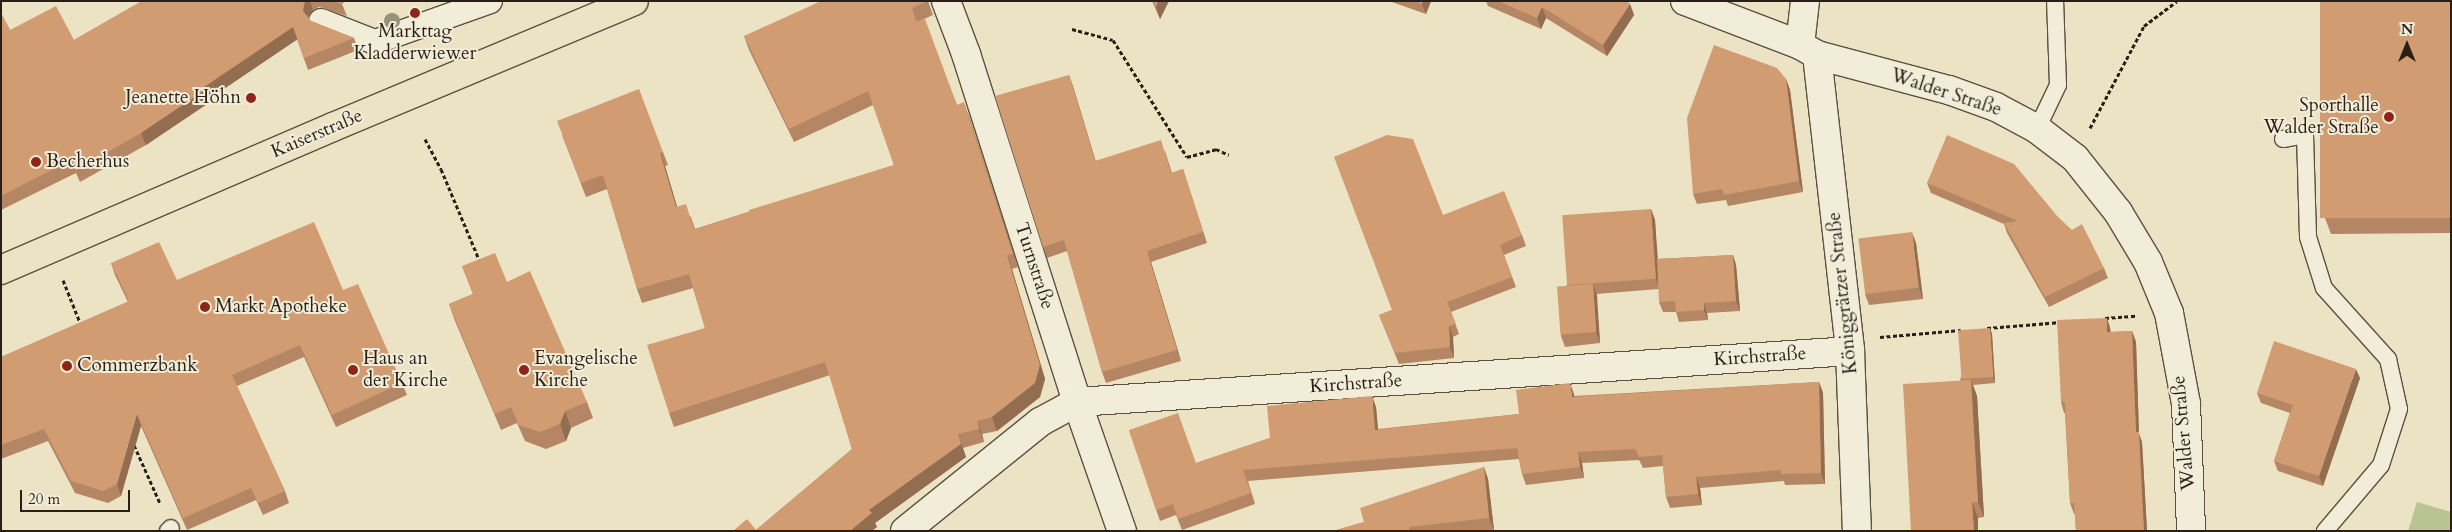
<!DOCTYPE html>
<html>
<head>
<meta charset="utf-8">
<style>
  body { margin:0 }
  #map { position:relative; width:2452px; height:532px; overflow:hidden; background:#ebe3c4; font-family:Cardo,serif }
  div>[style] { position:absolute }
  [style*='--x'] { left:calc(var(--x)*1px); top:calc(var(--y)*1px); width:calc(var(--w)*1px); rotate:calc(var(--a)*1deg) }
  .green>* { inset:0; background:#b9c393 }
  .path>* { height:3px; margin-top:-1.5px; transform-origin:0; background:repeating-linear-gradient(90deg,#2a1f16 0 4px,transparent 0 6.5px) }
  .roads { filter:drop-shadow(1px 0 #5a5042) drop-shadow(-1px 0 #5a5042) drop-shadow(0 1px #5a5042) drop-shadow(0 -1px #5a5042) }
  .service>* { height:16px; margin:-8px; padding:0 8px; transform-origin:8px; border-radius:8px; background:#f2edd9 }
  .pedestrian>* { height:24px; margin:-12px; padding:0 12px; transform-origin:12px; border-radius:12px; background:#f2edd9 }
  .minor>* { height:28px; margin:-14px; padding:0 14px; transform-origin:14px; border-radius:14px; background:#f2edd9 }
  .secondary>* { height:28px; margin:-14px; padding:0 14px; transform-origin:14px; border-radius:14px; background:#f2edd9 }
  .primary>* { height:28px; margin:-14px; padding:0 14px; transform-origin:14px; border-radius:14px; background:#ebe3c4 }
  .trees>* { width:16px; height:16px; margin:-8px; border-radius:50%; background:#989279 }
  .wall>* { inset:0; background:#b58663 }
  .shaded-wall>* { inset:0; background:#936d50 }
  .building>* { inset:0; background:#d29c73; transform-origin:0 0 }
  .dots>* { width:14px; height:14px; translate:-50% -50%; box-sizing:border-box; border:2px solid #f2edd9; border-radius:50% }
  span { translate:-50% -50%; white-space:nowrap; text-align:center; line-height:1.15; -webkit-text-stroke:4px #f2edd9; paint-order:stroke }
  .poi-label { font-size:19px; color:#2a1f16 }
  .right { translate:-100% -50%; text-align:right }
  .left { translate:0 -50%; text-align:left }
  .street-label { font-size:19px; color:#2a1f16 }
  .frame { position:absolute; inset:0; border:2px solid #2a1f16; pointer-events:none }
  .north { position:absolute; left:2382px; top:20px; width:50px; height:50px; -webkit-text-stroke:4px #f2edd9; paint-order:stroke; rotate:0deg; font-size:14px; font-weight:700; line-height:20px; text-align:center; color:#2a1f16 }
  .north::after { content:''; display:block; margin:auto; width:18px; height:22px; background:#2a1f16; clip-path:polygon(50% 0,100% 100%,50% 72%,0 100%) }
  .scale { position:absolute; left:20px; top:490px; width:110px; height:22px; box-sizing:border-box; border:2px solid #2a1f16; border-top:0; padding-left:6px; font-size:15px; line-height:18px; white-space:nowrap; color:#2a1f16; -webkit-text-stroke:4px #f2edd9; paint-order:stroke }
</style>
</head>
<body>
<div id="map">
  <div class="green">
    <i style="clip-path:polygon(2417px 502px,2451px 512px,2451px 531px,2408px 531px)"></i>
  </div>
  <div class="path">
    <i style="--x:1072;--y:29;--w:42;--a:15"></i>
    <i style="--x:1113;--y:40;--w:138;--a:57.7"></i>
    <i style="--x:1187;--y:157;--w:30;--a:-15"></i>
    <i style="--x:1216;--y:149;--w:14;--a:25"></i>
    <i style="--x:2090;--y:128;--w:115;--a:-62.1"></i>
    <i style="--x:2144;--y:26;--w:41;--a:-37.1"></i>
    <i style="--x:425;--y:139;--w:34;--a:62"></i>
    <i style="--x:441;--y:169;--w:101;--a:67.2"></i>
    <i style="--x:63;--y:280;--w:48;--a:68.2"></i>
    <i style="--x:2105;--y:318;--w:31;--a:-4"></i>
    <i style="--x:1987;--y:328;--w:74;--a:-4.6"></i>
    <i style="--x:1880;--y:337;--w:81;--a:-4.9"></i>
    <i style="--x:134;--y:445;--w:64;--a:65.9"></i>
  </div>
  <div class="roads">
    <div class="service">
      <i style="--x:2037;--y:129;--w:49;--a:-64.5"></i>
      <i style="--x:2058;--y:85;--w:84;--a:-92"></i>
      <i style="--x:2283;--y:139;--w:22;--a:-10"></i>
      <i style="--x:2305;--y:135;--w:102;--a:88.3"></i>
      <i style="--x:2308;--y:237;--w:53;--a:72.6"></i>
      <i style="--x:2324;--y:288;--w:96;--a:48"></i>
      <i style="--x:2388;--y:359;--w:51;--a:77.6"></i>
      <i style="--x:2399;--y:409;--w:59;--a:107.8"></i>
      <i style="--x:2381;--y:465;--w:87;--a:130.3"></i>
      <i style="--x:168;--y:531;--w:4;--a:-45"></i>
    </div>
    <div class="pedestrian">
      <i style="--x:321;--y:21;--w:58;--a:21.3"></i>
      <i style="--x:375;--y:42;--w:122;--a:-19.6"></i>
    </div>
    <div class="minor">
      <i style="--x:1685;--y:1;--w:123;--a:20.9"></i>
      <i style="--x:1800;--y:45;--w:20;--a:30"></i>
      <i style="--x:1817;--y:55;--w:137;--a:14.9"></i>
      <i style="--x:1949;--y:90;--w:50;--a:19.9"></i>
      <i style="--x:1996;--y:107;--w:47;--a:28.2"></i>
      <i style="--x:2037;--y:129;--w:48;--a:37.3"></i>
      <i style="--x:2075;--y:158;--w:69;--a:51.5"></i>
      <i style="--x:2118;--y:212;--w:58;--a:59"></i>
      <i style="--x:2148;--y:262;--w:55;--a:67.6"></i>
      <i style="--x:2169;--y:313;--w:93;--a:79.4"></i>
      <i style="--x:2186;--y:404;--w:127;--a:87.7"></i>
      <i style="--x:1800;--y:45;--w:44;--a:-83.5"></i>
      <i style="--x:1817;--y:55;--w:298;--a:83.6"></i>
      <i style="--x:1850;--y:351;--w:180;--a:87.8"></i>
      <i style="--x:905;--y:531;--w:174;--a:-38.9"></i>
      <i style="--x:1040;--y:422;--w:42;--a:-28.4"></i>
      <i style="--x:1077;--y:402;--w:775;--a:-3.77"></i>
    </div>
    <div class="secondary">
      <i style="--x:946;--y:1;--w:57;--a:69.3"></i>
      <i style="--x:966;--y:54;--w:365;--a:72.3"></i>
      <i style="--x:1077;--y:402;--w:137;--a:70.8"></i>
    </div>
    <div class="primary">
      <i style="--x:1;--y:270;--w:361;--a:-23.3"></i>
      <i style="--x:333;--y:127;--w:326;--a:-22.7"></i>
    </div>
  </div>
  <div class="trees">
    <i style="left:392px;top:21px"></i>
  </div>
  <div class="wall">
    <i style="clip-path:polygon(142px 1px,345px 1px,342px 4px,347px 16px,319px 7px,313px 10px,308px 16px,308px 18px,311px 21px,354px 38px,358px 50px,308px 70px,297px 39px,209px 99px,210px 102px,146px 145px,80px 182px,76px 173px,1px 210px,1px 13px,10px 30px,74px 40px)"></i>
    <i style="clip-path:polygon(928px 1px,933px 15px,922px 20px,957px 105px,969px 116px,1018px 267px,1012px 269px,1045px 379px,1040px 397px,997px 431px,982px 434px,984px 442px,963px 448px,966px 457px,875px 523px,877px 527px,756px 530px,852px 449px,830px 375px,674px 427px,669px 413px,705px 328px,693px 288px,642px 303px,637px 289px,607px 189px,586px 197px,562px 135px,663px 152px,668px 165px,665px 166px,677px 207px,691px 217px,695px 229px,894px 165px,873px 105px,794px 142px,749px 50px,744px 36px)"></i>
    <i style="clip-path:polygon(1152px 1px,1169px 1px,1160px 19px)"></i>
    <i style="clip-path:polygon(1389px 1px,1431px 1px,1426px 14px)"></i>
    <i style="clip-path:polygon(1486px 1px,1626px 1px,1630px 4px,1634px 15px,1607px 56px,1546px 18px,1541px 29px,1488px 6px)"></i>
    <i style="clip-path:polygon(2451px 1px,2451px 233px,2331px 234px,2325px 218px)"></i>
    <i style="clip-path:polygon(1069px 75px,1095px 161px,1165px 151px,1172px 173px,1183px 169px,1207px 243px,1151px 262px,1181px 361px,1106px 383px,1102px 372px,1067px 251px,1047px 258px,1043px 247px)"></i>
    <i style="clip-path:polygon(1786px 79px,1790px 90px,1803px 192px,1728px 206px,1726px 200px,1697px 204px,1693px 194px)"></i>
    <i style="clip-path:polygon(1927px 183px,2058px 217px,2104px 268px,2108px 278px,2049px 307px,2007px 233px,2004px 224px,1931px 193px)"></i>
    <i style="clip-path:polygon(1651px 209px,1655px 220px,1657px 259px,1733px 255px,1736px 265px,1740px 311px,1707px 313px,1708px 320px,1679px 322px,1676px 312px,1663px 312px,1659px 302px,1659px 289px,1596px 294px,1600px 343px,1565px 347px,1561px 336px,1566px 286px)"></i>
    <i style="clip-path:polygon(1443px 215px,1522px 235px,1526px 246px,1504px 255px,1516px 287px,1451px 312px,1459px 334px,1453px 337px,1454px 358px,1399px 364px,1379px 315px,1392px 310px)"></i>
    <i style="clip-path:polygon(1916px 243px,1923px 299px,1869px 305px,1865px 294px)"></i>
    <i style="clip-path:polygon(111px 263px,177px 280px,343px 290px,402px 383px,407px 395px,336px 427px,304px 357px,237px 386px,285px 491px,289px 503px,263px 515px,256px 500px,187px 530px,141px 426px,121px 496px,108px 503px,75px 493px,48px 441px,1px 459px,1px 357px,128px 302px,115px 275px)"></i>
    <i style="clip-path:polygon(462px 266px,507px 282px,587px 402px,593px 418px,571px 428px,566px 441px,546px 449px,525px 441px,517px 423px,501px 430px,455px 321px,449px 304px,473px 294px)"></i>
    <i style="clip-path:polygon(2107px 318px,2110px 328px,2111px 332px,2132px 331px,2136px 342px,2139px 434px,2142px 442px,2147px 531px,2076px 531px,2075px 514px,2074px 514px,2070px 503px,2065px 413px,2064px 413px,2061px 402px)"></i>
    <i style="clip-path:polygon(1990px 328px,1992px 334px,1995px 383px,1973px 385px,1977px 396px,1984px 517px,1978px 518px,1978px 531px,1911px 531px,1961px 381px,1960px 379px)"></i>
    <i style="clip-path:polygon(2360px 378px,2323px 486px,2278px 471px,2274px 461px,2290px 413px,2261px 403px,2257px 393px)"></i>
    <i style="clip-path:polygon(1819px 382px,1823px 393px,1825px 484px,1785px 485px,1784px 481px,1700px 488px,1702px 505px,1670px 508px,1666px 497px,1663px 466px,1643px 468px,1639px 460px,1582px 463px,1584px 478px,1526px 485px,1522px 474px,1519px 459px,1248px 481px,1255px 504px,1182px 530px,1176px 515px,1160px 521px,1129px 430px,1196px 463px,1270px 438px,1376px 407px,1378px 429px,1519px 414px,1574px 394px,1574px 396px)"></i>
    <i style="clip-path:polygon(1484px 467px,1488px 479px,1494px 530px,1485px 531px,1333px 531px,1364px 522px)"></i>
  </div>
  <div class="shaded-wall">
    <i style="clip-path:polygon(306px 1px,310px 1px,313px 10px,308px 16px,308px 24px,303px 11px,304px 4px)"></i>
    <i style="clip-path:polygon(1158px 1px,1169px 1px,1160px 19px,1156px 7px)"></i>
    <i style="clip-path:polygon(1423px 1px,1431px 1px,1426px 14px,1422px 4px)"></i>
    <i style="clip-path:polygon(1630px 4px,1634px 15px,1607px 56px,1603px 45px)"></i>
    <i style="clip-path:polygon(1542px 7px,1546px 18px,1541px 29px,1537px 18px)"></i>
    <i style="clip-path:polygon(293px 27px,298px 39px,209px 99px,210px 102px,146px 145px,141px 133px,204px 87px)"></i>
    <i style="clip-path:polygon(1069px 75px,1073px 86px,1099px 172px,1095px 161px)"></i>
    <i style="clip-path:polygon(1786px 79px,1790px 90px,1803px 192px,1799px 181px)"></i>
    <i style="clip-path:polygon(964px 102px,969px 116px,1018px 267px,1013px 254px)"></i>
    <i style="clip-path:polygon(660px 153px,665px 166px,681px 220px,676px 207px)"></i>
    <i style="clip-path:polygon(1651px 209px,1655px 220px,1660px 289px,1656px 279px)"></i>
    <i style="clip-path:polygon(1912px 232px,1916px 243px,1923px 299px,1919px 288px)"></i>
    <i style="clip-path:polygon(1147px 251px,1151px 262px,1181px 361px,1177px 350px)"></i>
    <i style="clip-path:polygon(1007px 255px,1012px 269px,1045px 379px,1040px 397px,997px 431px,992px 417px)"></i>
    <i style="clip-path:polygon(1733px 255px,1736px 265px,1740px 311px,1736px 301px)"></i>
    <i style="clip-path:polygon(1593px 284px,1597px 295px,1600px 343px,1596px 332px)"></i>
    <i style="clip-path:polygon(1704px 303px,1707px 313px,1708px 320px,1704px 310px)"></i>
    <i style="clip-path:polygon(2107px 318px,2110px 328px,2111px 342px,2107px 332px)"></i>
    <i style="clip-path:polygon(1449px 326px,1453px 337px,1454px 358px,1450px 347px)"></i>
    <i style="clip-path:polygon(1990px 328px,1992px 334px,1995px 383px,1993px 377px)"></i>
    <i style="clip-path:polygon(2132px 331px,2136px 342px,2139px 434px,2142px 442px,2147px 531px,2144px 531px,2136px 432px)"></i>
    <i style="clip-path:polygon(2356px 369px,2360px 378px,2323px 486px,2319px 476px)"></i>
    <i style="clip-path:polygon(1971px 380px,1977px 396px,1984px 517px,1978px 502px)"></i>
    <i style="clip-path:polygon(1819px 382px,1823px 393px,1825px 484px,1821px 473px)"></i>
    <i style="clip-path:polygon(1570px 383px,1574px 394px,1576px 408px,1572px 397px)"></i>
    <i style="clip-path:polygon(1372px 396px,1376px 407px,1379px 441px,1375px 430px)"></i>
    <i style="clip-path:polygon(565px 411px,571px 428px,566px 441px,560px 424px)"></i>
    <i style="clip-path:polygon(137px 414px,141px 426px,121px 496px,117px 484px)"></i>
    <i style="clip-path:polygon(977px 421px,982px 434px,984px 442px,979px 429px)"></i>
    <i style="clip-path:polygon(958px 434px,966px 457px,875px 523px,877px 527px,872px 531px,850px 531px,869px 510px)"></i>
    <i style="clip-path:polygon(1578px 452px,1582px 463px,1584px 478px,1580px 467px)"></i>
    <i style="clip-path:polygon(1484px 467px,1488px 479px,1494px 530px,1489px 518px)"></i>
    <i style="clip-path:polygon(1696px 477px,1700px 488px,1702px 505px,1698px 494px)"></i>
    <i style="clip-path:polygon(1972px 502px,1978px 518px,1978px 531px,1974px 531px)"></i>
  </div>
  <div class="building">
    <i style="clip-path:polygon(142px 1px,306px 1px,304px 4px,303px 11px,311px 21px,354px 38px,304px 58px,293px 27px,204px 87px,205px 90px,141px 133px,76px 170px,71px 160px,1px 196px,1px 13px,10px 30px,56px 6px,74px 40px)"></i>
    <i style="clip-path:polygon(333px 1px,341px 1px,342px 4px)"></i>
    <i style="clip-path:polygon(821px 1px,928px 1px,912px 8px,916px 21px,925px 19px,957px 105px,964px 102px,1013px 254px,1007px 255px,1040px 365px,1035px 383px,992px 417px,977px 421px,979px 429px,958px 434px,961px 444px,869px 510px,872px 513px,850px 531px,733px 531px,747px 519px,756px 530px,852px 449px,825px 362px,669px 413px,647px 345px,705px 328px,689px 274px,637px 289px,603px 175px,581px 183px,557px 121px,639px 89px,663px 152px,660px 153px,676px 207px,686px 204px,694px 230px,749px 212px,749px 210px,894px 165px,868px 91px,789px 129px,744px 36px)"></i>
    <i style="clip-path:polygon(1153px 1px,1158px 1px,1156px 7px)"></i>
    <i style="clip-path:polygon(1415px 1px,1423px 1px,1422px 4px)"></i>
    <i style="clip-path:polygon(1498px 1px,1626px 1px,1630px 4px,1603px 45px,1542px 7px,1537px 18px)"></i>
    <i style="left:2320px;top:1px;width:131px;height:217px"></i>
    <i style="clip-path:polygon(1714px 45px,1777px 68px,1786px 79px,1799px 181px,1724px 195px,1722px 189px,1693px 194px,1687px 118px)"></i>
    <i style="clip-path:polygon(1069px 75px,1095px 161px,1161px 140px,1171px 173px,1183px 169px,1203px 232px,1147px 251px,1177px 350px,1102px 372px,1064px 240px,1043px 247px,995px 96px)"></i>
    <i style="clip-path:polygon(1387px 135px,1413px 139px,1443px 215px,1504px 191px,1522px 235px,1500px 245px,1512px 277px,1447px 302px,1456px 324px,1449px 326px,1450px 347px,1395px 353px,1379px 315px,1392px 310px,1334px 157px)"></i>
    <i style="clip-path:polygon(1947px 135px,2014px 164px,2058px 217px,2072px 230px,2082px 224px,2104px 268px,2045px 297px,2004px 223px,2018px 221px,1927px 183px)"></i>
    <i style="left:1651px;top:209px;width:70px;height:89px;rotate:86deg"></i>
    <i style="clip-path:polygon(314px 222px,343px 290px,358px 284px,402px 383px,332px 415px,300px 345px,232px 375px,285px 491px,258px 503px,251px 488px,183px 518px,137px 414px,117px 484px,103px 491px,71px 481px,44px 429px,1px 445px,1px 357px,129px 301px,111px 263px,159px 242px,177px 280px)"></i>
    <i style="left:1912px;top:232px;width:56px;height:54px;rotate:83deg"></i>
    <i style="clip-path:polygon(495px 253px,507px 282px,530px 271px,587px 402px,565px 411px,560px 424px,540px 432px,519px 425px,511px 407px,495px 414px,449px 304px,473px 294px,462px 266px)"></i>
    <i style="clip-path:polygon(1733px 255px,1736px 301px,1704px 303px,1704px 310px,1676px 312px,1675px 301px,1659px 302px,1657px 259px)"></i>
    <i style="left:1593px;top:284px;width:48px;height:36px;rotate:86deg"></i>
    <i style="clip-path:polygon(2107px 318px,2107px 332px,2132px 331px,2136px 432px,2139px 432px,2144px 531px,2076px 531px,2074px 503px,2070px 503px,2065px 402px,2061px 402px,2057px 320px)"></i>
    <i style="left:1990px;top:328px;width:49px;height:32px;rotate:86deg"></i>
    <i style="clip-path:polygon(2274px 341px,2356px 369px,2319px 476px,2274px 461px,2293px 405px,2257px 393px)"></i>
    <i style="clip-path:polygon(1971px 380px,1978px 502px,1972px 502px,1974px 531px,1911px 531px,1903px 384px)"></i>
    <i style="clip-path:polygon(1819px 382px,1821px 473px,1781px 474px,1781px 470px,1696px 477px,1698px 494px,1666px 497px,1662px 455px,1639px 457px,1635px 449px,1578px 452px,1580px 467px,1522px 474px,1517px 448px,1243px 470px,1251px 493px,1178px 519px,1173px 504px,1156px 510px,1129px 430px,1178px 413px,1196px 463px,1270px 438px,1267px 406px,1372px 396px,1375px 430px,1519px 414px,1516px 390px,1570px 383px,1572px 397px)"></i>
    <i style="clip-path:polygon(1484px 467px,1489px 518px,1409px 527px,1410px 531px,1333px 531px,1364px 522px,1360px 508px)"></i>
  </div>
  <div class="dots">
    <i style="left:415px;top:13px;background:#8f2418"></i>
    <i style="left:251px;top:98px;background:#8f2418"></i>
    <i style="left:2389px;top:117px;background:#8f2418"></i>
    <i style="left:36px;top:162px;background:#8f2418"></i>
    <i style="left:205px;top:307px;background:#8f2418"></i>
    <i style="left:67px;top:366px;background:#8f2418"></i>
    <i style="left:353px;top:370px;background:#8f2418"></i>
    <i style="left:524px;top:370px;background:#8f2418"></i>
  </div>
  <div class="poi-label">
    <span style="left:415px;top:43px">Markttag<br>Kladderwiewer</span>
    <span class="right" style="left:241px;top:98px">Jeanette Höhn</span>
    <span class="right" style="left:2379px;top:117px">Sporthalle<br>Walder Straße</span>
    <span class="left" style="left:46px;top:162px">Becherhus</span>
    <span class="left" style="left:215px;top:307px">Markt Apotheke</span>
    <span class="left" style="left:363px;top:370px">Haus an<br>der Kirche</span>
    <span class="left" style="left:534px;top:370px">Evangelische<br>Kirche</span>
    <span class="left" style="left:77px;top:366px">Commerzbank</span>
  </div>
  <div class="street-label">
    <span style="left:1946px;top:93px;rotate:18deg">Walder Straße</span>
    <span style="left:317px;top:134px;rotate:-23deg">Kaiserstraße</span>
    <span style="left:1034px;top:266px;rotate:72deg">Turnstraße</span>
    <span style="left:1843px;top:293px;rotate:-96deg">Königgrätzer Straße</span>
    <span style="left:1760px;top:357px;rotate:-4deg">Kirchstraße</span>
    <span style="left:1356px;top:384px;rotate:-4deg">Kirchstraße</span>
    <span style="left:2184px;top:433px;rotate:-95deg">Walder Straße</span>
  </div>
  <div class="frame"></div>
  <div class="north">N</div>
  <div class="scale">20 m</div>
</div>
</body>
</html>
